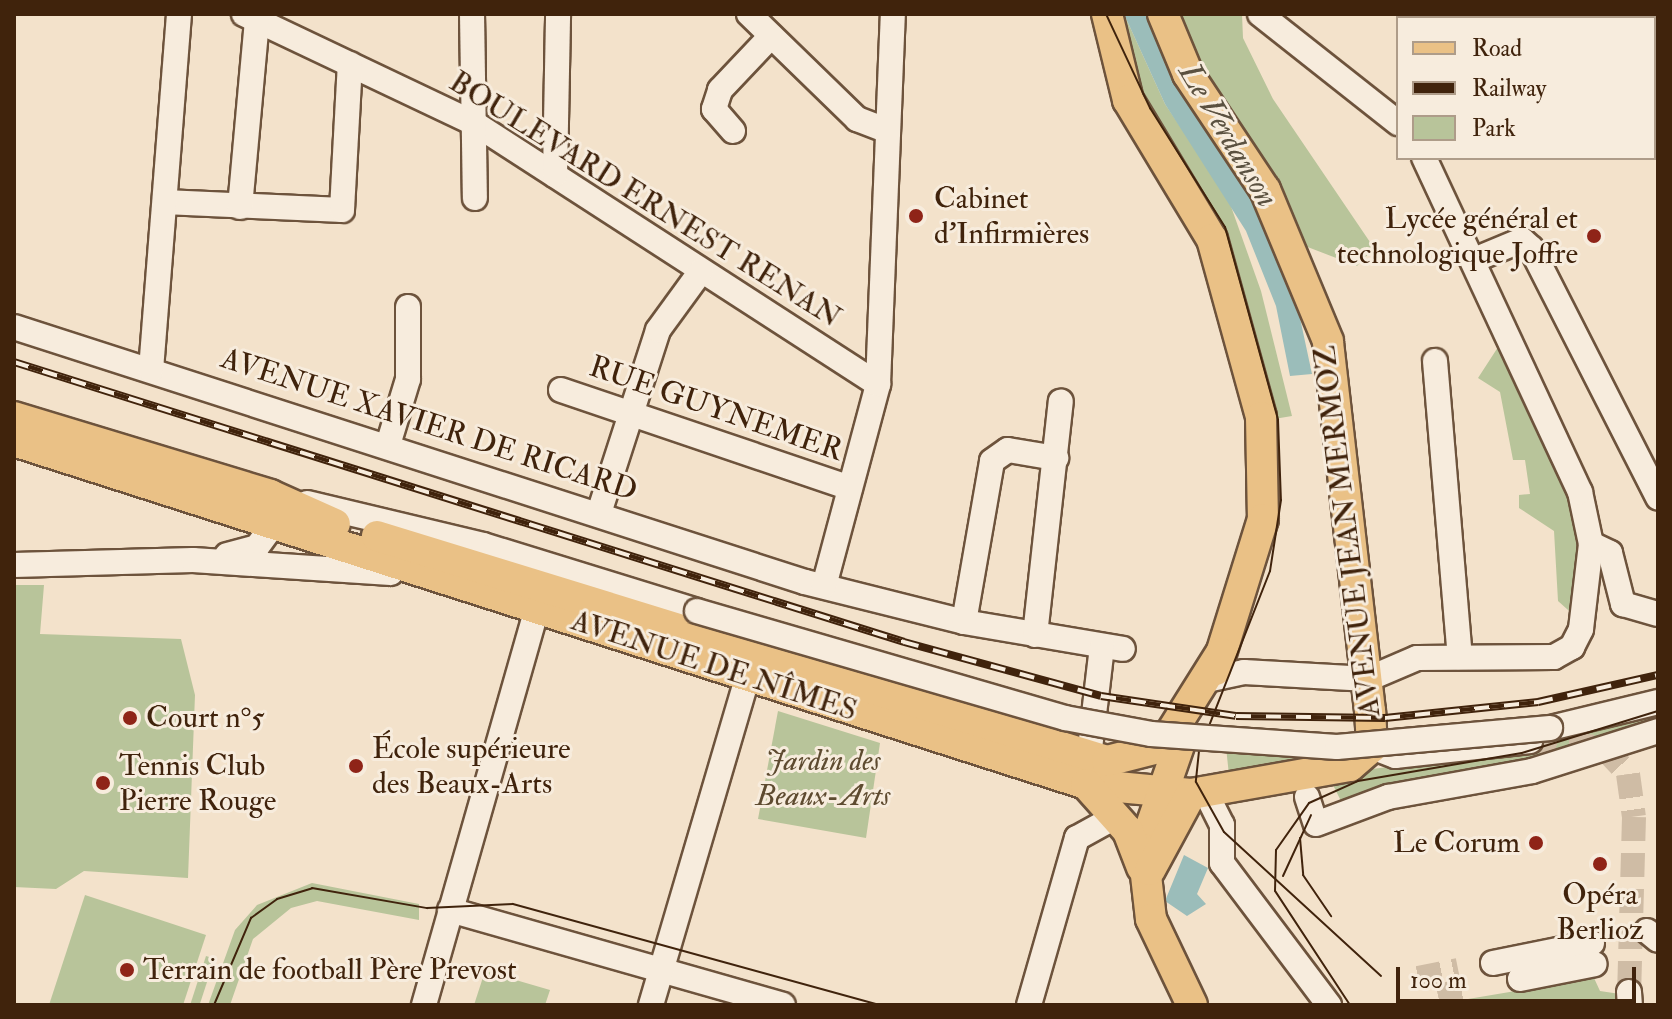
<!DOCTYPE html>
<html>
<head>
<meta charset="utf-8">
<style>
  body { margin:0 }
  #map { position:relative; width:1672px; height:1019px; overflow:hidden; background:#f3e2cb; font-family:"IM FELL Double Pica",serif }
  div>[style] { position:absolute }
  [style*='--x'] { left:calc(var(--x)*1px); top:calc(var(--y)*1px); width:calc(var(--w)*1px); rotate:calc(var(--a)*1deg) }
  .green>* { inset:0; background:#b8c49a; transform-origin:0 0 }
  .water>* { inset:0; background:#9bbdba }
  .minor-tunnel>* { height:24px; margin-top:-12px; transform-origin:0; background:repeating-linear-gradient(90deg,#cfbca5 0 24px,transparent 0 36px) }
  .roads { filter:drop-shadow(2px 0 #6d533c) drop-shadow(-2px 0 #6d533c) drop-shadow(0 2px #6d533c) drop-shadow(0 -2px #6d533c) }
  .minor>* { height:24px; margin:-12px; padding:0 12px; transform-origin:12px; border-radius:12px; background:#f7ecdd }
  .major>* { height:30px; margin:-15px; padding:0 15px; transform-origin:15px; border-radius:15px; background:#eac186 }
  .tram>* { height:2px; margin:-1px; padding:0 1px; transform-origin:1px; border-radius:1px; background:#40230c }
  .rail>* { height:8px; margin-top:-4px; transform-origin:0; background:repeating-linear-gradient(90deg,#f7ecdd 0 15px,#40230c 0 30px); box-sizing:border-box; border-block:2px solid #40230c }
  .bridges { filter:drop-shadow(2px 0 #6d533c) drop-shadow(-2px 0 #6d533c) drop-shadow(0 2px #6d533c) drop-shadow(0 -2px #6d533c) }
  .minor-bridge>* { height:24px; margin:-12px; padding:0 12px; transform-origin:12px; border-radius:12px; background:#f7ecdd }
  .dots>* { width:22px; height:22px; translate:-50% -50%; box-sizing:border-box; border:4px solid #f7ecdd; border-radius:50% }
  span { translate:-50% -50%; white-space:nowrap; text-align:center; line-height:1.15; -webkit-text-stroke:6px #f7ecdd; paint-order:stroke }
  .poi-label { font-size:30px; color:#40230c }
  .left { translate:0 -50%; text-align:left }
  .right { translate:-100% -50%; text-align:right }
  .street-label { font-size:30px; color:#40230c }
  .park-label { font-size:30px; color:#5e4b30; font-style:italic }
  .water-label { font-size:32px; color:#5b5140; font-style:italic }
  .frame { position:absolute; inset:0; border:16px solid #40230c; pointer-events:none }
  .legend { position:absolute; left:1396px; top:16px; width:260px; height:144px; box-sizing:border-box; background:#f7ecdd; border:2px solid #ae9c89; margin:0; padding:10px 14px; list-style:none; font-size:24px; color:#40230c }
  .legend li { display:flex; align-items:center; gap:16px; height:40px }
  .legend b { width:40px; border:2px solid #ae9c89 }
  .scale { position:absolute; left:1396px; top:967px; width:240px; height:36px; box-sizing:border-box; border:4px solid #40230c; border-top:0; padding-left:10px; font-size:24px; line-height:28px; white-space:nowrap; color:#40230c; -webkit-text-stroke:6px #f7ecdd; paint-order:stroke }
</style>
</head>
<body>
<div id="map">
  <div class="green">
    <i style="clip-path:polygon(1114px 14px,1124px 14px,1165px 104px,1228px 198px,1261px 291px,1292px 416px,1274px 419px,1225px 235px,1199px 184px,1149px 116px)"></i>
    <i style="clip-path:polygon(1179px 14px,1242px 14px,1243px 38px,1273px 99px,1374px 248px,1357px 266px,1305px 246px,1267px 165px,1190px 49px)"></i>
    <i style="clip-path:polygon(1502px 341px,1572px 492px,1580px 535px,1577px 618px,1558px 601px,1554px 531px,1519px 508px,1519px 495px,1530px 494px,1525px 460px,1513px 460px,1500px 392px,1478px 378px)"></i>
    <i style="clip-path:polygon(14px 585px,44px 585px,40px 634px,181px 639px,195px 695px,188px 878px,84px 871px,56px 889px,14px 887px)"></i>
    <i style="clip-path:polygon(1658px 705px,1658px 723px,1615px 739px,1343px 805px,1333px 785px,1372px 769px,1524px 750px,1555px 741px,1553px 731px)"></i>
    <i style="clip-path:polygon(778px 711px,880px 743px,866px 838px,758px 819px)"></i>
    <i style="clip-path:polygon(1226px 747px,1347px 752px,1229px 775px)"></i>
    <i style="clip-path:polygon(312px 883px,419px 904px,419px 920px,317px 901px,291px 908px,253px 939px,230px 1005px,208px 1005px,235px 930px,257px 905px)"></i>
    <i style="clip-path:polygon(85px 895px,206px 935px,183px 1005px,49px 1005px)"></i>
    <i style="left:206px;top:956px;width:9px;height:52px;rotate:18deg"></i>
    <i style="clip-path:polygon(485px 971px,550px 990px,545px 1005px,474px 1005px)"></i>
    <i style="clip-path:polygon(1594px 978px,1600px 991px,1620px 994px,1619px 1005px,1469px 1005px,1468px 999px)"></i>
  </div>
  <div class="water">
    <i style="clip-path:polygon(1124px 14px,1150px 14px,1257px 202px,1294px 290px,1312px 374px,1290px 376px,1276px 306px,1246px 231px,1165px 104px)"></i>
    <i style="clip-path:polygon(1184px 855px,1208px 868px,1197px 894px,1206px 904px,1187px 916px,1165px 901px)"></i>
  </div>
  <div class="minor-tunnel">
    <i style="--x:1533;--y:740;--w:71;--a:6.4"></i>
    <i style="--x:1604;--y:748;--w:35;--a:47"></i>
    <i style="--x:1628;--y:774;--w:43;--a:82.1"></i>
    <i style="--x:1634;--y:817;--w:175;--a:91.6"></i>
    <i style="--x:1418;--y:978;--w:41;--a:-11.3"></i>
    <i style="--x:1438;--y:996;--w:25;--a:-12"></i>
  </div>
  <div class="roads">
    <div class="minor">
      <i style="--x:244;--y:14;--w:255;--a:25.4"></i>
      <i style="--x:474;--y:123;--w:481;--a:32.9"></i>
      <i style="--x:472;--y:14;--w:184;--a:89.1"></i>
      <i style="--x:749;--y:14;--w:151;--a:44.2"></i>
      <i style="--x:857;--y:119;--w:30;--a:21"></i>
      <i style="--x:1260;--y:14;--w:176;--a:38.3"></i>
      <i style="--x:733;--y:131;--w:29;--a:-131"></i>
      <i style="--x:714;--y:109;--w:20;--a:-72"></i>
      <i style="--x:720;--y:90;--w:74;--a:-46.6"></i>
      <i style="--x:555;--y:175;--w:161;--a:-88.9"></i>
      <i style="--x:165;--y:202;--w:177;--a:2.6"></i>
      <i style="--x:342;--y:210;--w:146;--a:-86.9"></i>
      <i style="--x:240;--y:207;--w:188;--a:-84.8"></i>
      <i style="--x:1474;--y:260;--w:52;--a:-22.6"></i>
      <i style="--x:1522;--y:240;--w:12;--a:42"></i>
      <i style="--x:1531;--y:248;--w:280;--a:63"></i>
      <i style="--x:14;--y:327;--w:831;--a:17.87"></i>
      <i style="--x:805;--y:582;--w:164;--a:14.1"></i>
      <i style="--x:964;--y:622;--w:161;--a:9.6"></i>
      <i style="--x:1435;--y:361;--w:297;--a:85.2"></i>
      <i style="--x:151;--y:370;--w:357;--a:-85.5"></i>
      <i style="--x:561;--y:390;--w:305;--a:18.7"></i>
      <i style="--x:388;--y:445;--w:69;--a:-73.1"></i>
      <i style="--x:408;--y:379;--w:72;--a:-90"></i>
      <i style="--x:307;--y:503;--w:181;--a:13.4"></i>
      <i style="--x:483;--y:545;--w:224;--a:17.1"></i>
      <i style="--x:599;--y:513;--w:192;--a:-72.1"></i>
      <i style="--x:658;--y:330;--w:73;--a:-53.9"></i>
      <i style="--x:1591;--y:544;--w:21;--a:25"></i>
      <i style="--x:1610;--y:553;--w:53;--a:75.7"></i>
      <i style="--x:1623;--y:604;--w:36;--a:16"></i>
      <i style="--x:227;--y:555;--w:31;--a:-15"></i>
      <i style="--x:257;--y:547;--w:27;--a:-54"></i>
      <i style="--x:14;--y:565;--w:179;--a:-1.6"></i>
      <i style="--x:193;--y:560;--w:198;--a:3.8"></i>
      <i style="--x:824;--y:586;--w:209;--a:-75"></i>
      <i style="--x:878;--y:384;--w:370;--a:-87.7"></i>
      <i style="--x:964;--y:622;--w:163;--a:-80.1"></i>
      <i style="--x:992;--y:461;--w:19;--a:-35"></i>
      <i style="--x:1008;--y:450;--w:49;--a:9.5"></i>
      <i style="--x:1035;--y:635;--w:235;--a:-83.7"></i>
      <i style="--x:1202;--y:681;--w:43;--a:-12.1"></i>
      <i style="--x:1244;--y:672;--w:124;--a:3.2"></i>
      <i style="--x:1368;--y:679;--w:53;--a:-23.2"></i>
      <i style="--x:1417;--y:658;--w:137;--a:-0.4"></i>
      <i style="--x:1554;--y:657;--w:21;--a:-29"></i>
      <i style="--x:1572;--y:647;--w:20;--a:-63"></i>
      <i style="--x:1581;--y:629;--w:86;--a:-83.3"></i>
      <i style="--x:1591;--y:544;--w:53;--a:-101.9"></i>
      <i style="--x:1580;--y:492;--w:369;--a:-115"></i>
      <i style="--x:1550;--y:728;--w:111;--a:-13.5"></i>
      <i style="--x:1372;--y:747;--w:25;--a:21"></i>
      <i style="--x:1395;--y:756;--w:136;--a:-6.3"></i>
      <i style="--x:1089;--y:757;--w:111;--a:-83.3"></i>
      <i style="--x:1204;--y:789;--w:40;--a:63.4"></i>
      <i style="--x:1222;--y:825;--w:38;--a:90"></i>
      <i style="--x:1222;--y:863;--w:178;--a:53"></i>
      <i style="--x:1307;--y:797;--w:28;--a:72"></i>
      <i style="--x:1316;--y:824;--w:77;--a:-20.6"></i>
      <i style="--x:1388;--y:797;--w:146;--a:-10.2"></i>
      <i style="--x:1532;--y:771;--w:132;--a:-17.6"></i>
      <i style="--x:450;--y:910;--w:346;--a:15.9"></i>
      <i style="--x:1647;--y:931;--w:14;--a:39"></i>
      <i style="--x:1493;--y:963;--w:101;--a:-11.4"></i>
      <i style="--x:1520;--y:979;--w:76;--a:-11.3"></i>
      <i style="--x:1629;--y:992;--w:13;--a:86"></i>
      <i style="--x:424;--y:1005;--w:412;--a:-74.1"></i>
      <i style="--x:651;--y:1005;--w:343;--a:-73.6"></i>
      <i style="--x:1029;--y:1005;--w:174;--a:-74"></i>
      <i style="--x:1077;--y:838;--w:46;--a:-28.8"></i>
    </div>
    <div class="major">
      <i style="--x:1107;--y:14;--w:89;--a:76.3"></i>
      <i style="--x:1128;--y:100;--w:162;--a:58.9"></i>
      <i style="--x:1212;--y:239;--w:185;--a:74.6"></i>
      <i style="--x:1261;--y:417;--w:102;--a:88.9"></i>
      <i style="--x:1263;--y:519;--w:158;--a:107.3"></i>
      <i style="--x:14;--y:417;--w:268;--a:16.9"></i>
      <i style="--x:270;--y:495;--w:71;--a:24"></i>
      <i style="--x:14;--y:441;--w:1126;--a:17.74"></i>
      <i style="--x:1086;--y:784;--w:105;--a:5.4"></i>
      <i style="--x:1191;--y:794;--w:161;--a:-10"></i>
      <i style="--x:1350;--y:766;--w:29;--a:-41"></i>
      <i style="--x:1372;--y:747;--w:36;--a:-93"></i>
      <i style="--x:1370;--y:711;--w:372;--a:-96.5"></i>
      <i style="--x:1328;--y:341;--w:164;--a:-112.6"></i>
      <i style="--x:1265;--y:190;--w:139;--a:-123.6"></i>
      <i style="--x:1188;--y:74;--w:65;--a:-112.6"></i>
      <i style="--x:377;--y:536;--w:764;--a:17.13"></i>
      <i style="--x:1107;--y:761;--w:57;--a:-14.3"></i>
      <i style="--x:1162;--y:747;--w:111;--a:-57.9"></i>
      <i style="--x:1183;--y:734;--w:122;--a:109.2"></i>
      <i style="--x:1143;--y:849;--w:70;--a:83.5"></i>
      <i style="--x:1151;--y:919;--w:95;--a:64.5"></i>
      <i style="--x:1086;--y:784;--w:63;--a:48.2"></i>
      <i style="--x:1128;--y:831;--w:39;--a:69"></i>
      <i style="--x:1150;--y:870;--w:86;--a:-61.7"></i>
    </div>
  </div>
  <div class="tram">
    <i style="--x:1106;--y:14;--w:104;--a:64.9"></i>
    <i style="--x:1150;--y:108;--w:141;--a:57.8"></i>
    <i style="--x:1225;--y:227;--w:200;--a:74.6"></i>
    <i style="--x:1278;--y:420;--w:80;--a:87.9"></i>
    <i style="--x:1281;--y:500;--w:72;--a:98.8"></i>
    <i style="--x:1270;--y:571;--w:193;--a:111.5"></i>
    <i style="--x:1199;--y:751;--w:31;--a:96"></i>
    <i style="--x:1196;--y:782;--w:57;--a:60.8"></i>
    <i style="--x:1224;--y:832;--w:213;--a:42.5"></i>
    <i style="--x:1300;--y:838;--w:37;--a:85"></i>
    <i style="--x:1303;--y:875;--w:50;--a:55.7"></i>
    <i style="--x:1283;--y:876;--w:67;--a:-65.3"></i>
    <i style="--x:214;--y:1005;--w:95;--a:-67"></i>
    <i style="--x:251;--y:918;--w:32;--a:-36"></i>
    <i style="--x:277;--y:899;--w:37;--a:-17"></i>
    <i style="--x:312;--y:888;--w:117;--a:9.9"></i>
    <i style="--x:427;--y:908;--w:86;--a:-2.7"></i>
    <i style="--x:513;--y:904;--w:381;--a:15.4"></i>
    <i style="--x:1350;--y:1005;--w:136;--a:-123.3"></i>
    <i style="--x:1275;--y:891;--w:41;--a:-88.6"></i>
    <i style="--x:1276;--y:850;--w:57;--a:-54.9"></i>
    <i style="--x:1309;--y:803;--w:54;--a:-24.2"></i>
    <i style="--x:1358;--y:781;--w:166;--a:-9.7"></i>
    <i style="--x:1522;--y:753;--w:142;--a:-17.2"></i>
  </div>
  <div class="rail">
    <i style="--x:14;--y:362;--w:933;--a:17.46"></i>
    <i style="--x:904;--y:642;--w:204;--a:15.3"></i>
    <i style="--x:1101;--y:696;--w:136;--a:8.4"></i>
    <i style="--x:1236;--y:716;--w:149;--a:0.8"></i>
    <i style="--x:1385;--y:718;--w:154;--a:-6"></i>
    <i style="--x:1538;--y:702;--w:123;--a:-12.7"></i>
  </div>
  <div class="bridges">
    <div class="minor-bridge">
      <i style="--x:697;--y:611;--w:383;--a:16.2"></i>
      <i style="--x:1065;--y:718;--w:87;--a:10.5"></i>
      <i style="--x:1151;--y:734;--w:186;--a:4"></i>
      <i style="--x:1337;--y:747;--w:214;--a:-5.1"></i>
    </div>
  </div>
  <div class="dots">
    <i style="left:916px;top:216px;background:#8f2418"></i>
    <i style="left:1594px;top:236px;background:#8f2418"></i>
    <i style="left:130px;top:718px;background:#8f2418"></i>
    <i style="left:356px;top:766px;background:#8f2418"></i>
    <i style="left:103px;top:783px;background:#8f2418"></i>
    <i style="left:1536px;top:843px;background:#8f2418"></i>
    <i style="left:1600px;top:864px;background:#8f2418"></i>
    <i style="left:127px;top:970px;background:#8f2418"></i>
  </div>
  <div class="poi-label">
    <span class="left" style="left:934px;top:216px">Cabinet<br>d'Infirmières</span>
    <span class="right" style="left:1578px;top:236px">Lycée général et<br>technologique Joffre</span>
    <span class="left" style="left:146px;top:718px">Court n°5</span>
    <span class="left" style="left:372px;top:766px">École supérieure<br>des Beaux-Arts</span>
    <span class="left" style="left:119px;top:783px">Tennis Club<br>Pierre Rouge</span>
    <span class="right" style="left:1520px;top:843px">Le Corum</span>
    <span style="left:1600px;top:912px">Opéra<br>Berlioz</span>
    <span class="left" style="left:143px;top:970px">Terrain de football Père Prevost</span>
  </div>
  <div class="street-label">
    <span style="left:645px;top:200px;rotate:32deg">BOULEVARD ERNEST RENAN</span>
    <span style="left:716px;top:409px;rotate:19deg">RUE GUYNEMER</span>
    <span style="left:429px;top:425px;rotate:18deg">AVENUE XAVIER DE RICARD</span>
    <span style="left:1348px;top:531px;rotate:-97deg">AVENUE JEAN MERMOZ</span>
    <span style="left:714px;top:666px;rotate:18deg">AVENUE DE NÎMES</span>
  </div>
  <div class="park-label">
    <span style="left:823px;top:778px">Jardin des<br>Beaux-Arts</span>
  </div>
  <div class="water-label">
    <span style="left:1228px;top:135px;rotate:59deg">Le Verdanson</span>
  </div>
  <div class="frame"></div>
  <ul class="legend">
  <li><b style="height:10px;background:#eac186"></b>Road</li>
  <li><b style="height:10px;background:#40230c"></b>Railway</li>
  <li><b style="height:22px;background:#b8c49a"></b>Park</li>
  </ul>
  <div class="scale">100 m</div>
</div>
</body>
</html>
